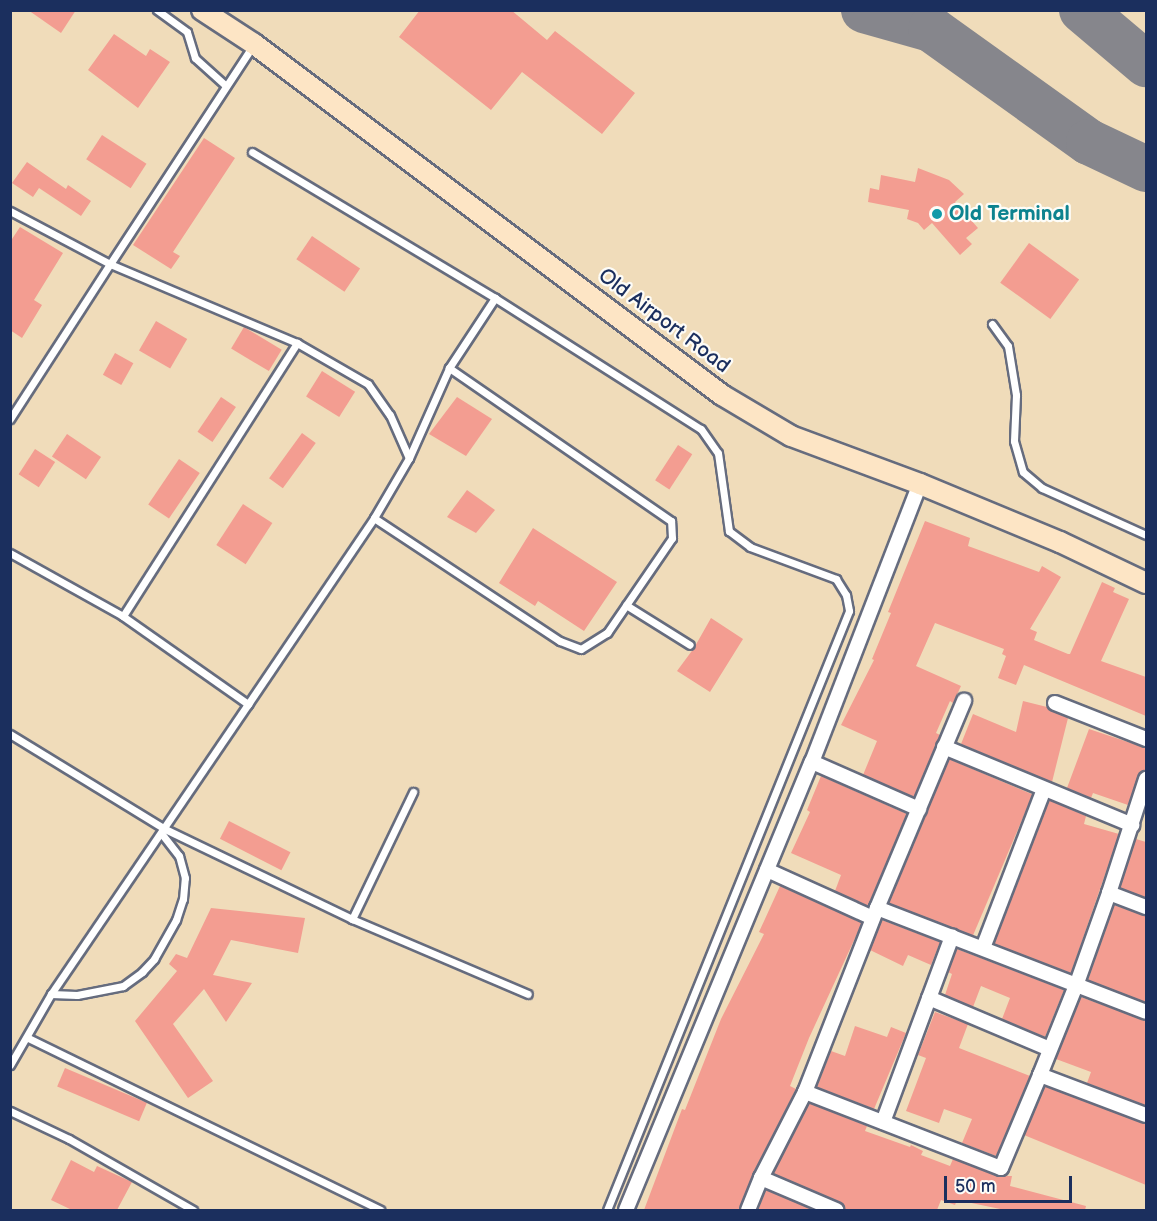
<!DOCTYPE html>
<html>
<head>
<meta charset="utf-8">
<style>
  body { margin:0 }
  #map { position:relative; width:1157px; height:1221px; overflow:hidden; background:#f0dcba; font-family:"Balsamiq Sans",sans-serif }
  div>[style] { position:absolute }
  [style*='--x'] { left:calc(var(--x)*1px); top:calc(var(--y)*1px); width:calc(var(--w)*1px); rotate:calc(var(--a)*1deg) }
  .taxiway>* { height:46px; margin:-23px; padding:0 23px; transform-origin:23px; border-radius:23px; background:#86868c }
  .building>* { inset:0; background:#f39d91; transform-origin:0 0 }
  .roads { filter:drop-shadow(2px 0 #666c7e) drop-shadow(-2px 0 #666c7e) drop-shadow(0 2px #666c7e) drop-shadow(0 -2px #666c7e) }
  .service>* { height:7px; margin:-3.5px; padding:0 3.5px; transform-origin:3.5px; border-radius:3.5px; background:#fff }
  .minor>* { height:14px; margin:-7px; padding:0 7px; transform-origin:7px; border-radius:7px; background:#fff }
  .secondary>* { height:20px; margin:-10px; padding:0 10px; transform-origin:10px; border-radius:10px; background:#fde5c5 }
  .dots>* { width:16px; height:16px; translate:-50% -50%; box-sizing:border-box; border:3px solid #fdfcf7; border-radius:50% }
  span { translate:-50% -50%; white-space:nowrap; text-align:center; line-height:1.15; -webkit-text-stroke:4.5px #fdfcf7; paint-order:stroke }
  .culture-label { font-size:21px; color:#0d838f; font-weight:700 }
  .left { translate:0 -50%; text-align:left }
  .street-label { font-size:21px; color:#1b2f5e }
  .frame { position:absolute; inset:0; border:12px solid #1b2f5e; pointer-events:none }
  .scale { position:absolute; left:944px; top:1176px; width:128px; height:27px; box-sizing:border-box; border:3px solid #1b2f5e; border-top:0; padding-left:8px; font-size:18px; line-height:21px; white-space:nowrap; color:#1b2f5e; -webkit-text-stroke:4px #fdfcf7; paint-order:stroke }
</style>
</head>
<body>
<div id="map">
  <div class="taxiway">
    <i style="--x:864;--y:10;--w:70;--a:15.8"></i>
    <i style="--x:931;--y:29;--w:194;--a:35.6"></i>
    <i style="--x:1089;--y:142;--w:63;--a:25.3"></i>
    <i style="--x:1082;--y:10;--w:84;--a:40.2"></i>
  </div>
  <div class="building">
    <i style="clip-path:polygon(28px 10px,76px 10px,61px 33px)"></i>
    <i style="clip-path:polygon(420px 10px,511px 10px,547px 40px,555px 31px,635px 93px,602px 134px,522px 72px,491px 110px,399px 37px)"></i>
    <i style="clip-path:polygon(114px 34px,146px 56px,150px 49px,170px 62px,138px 108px,88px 70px)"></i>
    <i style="left:102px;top:135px;width:53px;height:29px;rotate:33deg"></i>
    <i style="clip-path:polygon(204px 138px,235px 158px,173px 252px,180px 256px,171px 269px,133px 245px)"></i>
    <i style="clip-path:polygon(27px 162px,66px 189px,68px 185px,91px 201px,81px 216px,39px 188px,33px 197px,12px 183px)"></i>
    <i style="clip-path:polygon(918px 168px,949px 180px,964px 194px,955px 202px,978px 228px,966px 238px,972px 244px,960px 255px,932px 223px,924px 230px,918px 223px,907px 219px,909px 210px,868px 202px,870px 188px,879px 190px,881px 175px,915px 182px)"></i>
    <i style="clip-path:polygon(20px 227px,63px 253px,34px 300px,42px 305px,22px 338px,10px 330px,10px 242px)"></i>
    <i style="left:312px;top:236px;width:58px;height:28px;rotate:34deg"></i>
    <i style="left:1029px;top:243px;width:62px;height:49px;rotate:36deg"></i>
    <i style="left:156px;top:321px;width:36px;height:34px;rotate:30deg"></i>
    <i style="left:244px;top:327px;width:44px;height:25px;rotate:31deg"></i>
    <i style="left:115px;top:353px;width:21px;height:25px;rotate:29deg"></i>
    <i style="left:322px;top:371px;width:39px;height:30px;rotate:32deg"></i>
    <i style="left:221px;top:397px;width:18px;height:42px;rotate:34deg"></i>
    <i style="clip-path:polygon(457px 397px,492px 419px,466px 456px,429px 434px)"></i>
    <i style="left:302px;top:433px;width:17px;height:56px;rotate:36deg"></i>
    <i style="left:67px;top:434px;width:41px;height:27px;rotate:34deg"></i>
    <i style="left:678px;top:445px;width:17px;height:42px;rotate:33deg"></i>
    <i style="left:35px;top:449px;width:24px;height:30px;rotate:33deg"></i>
    <i style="left:179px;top:459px;width:25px;height:55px;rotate:34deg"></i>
    <i style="clip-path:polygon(467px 490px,495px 510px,476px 533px,447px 517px)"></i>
    <i style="left:243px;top:504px;width:35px;height:49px;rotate:33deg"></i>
    <i style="clip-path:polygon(925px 521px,970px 538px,968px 546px,1039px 572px,1042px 566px,1061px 577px,1030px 629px,1037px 632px,1034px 640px,1068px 654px,1070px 654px,1102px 582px,1115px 588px,1113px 592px,1129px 599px,1101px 661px,1146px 677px,1146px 716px,1024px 665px,1016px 685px,998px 678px,1006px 656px,1002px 654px,1004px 649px,935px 623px,916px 666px,961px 686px,953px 703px,950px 701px,936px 733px,940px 735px,914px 797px,863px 775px,877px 741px,841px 725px,874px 660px,872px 659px,891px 613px,888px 612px)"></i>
    <i style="clip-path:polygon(533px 528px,617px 582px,584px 631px,538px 601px,535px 606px,499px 583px)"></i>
    <i style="clip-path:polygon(711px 618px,743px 639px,710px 692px,677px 671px,694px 648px)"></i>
    <i style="clip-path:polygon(1023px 701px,1047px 707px,1068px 718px,1052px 782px,961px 744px,973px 714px,1016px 732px)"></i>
    <i style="clip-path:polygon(1089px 729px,1146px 748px,1146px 770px,1138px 776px,1128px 805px,1093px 793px,1091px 798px,1067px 788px)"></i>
    <i style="left:949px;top:759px;width:91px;height:156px;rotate:23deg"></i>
    <i style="clip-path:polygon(821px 776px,907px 814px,868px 906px,835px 891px,841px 875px,791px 853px,810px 812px,807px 810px)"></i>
    <i style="clip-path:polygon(1049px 800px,1086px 816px,1084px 824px,1119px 834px,1071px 973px,994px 944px)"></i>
    <i style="left:229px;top:821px;width:69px;height:20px;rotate:27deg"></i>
    <i style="clip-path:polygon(1136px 839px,1146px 842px,1146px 898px,1120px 888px)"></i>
    <i style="clip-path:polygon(780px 886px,862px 923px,809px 1038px,790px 1086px,796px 1089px,753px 1174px,739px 1210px,644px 1210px,682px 1109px,685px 1110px,721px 1019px,764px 934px,759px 932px)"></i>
    <i style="clip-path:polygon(1114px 905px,1146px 916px,1146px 1003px,1088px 980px)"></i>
    <i style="clip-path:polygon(211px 908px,305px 918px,298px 953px,231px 940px,213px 975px,252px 983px,226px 1022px,204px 989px,173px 1024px,213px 1081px,188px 1098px,135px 1021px,177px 971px,169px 964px,176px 954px,187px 958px)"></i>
    <i style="clip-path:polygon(882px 920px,940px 942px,931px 965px,908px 955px,903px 966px,870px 950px)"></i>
    <i style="clip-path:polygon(957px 949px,1064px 990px,1045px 1037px,1002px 1019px,1010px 998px,981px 986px,973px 1007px,945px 995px,952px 974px,948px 972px)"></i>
    <i style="clip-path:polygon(1081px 997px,1146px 1021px,1146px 1106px,1087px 1083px,1091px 1072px,1056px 1059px)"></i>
    <i style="clip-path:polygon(935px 1012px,968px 1024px,959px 1048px,1030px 1076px,996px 1156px,962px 1143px,972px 1119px,944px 1109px,939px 1123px,906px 1111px,926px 1058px,918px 1055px)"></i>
    <i style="clip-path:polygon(855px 1026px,887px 1037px,891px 1027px,906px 1033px,874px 1109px,817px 1087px,831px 1051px,845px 1056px)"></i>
    <i style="left:65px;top:1068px;width:89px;height:20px;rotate:23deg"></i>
    <i style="clip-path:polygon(1045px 1086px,1146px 1124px,1146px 1185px,1024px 1135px)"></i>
    <i style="clip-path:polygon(809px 1103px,867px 1126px,865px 1131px,910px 1147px,911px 1145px,923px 1151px,921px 1155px,950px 1166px,953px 1159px,998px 1176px,1012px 1176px,1010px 1186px,1086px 1206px,1085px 1210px,1005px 1210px,957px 1200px,955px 1205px,941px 1200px,937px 1210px,845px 1210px,840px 1202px,773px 1174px)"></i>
    <i style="clip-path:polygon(71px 1160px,94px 1172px,97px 1166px,132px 1182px,117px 1210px,72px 1210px,51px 1200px)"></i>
    <i style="clip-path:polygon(766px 1190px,814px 1210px,758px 1210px)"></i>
  </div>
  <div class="roads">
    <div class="service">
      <i style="--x:157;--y:10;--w:37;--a:36"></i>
      <i style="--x:187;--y:32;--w:27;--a:73"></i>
      <i style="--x:195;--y:58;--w:40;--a:42"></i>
      <i style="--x:252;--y:152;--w:283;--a:31"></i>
      <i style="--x:10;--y:211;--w:113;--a:27.9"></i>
      <i style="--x:110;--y:264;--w:259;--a:-56.8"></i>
      <i style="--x:992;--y:324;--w:27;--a:54"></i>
      <i style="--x:1008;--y:346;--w:50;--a:80.7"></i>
      <i style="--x:1016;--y:395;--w:46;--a:92.5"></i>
      <i style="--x:1014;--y:441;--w:32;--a:74"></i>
      <i style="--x:1023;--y:472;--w:25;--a:40"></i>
      <i style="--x:1042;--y:488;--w:114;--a:24.3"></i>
      <i style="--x:10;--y:419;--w:184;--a:-57.2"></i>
      <i style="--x:110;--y:264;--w:203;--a:22.9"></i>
      <i style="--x:297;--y:343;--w:82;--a:30"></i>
      <i style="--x:368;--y:384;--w:38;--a:55"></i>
      <i style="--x:390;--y:415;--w:47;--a:66.2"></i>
      <i style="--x:409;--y:458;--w:69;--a:120.3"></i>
      <i style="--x:374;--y:518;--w:225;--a:124.1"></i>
      <i style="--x:248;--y:704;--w:153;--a:-144.9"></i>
      <i style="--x:123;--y:616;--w:129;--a:-150.9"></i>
      <i style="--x:409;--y:458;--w:98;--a:-66"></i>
      <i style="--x:449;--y:368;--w:84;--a:-56.7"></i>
      <i style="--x:495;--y:298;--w:244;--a:32.5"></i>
      <i style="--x:701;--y:429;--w:29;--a:55"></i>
      <i style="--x:718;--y:453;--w:79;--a:82"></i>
      <i style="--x:729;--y:531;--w:26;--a:37"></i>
      <i style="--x:750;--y:547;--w:92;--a:20.4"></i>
      <i style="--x:836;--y:579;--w:19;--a:58"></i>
      <i style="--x:846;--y:595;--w:16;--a:79"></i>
      <i style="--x:849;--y:611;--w:646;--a:112"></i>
      <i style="--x:374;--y:518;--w:223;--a:33.5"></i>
      <i style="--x:560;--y:641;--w:22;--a:21"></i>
      <i style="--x:581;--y:649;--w:31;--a:-32"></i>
      <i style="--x:607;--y:633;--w:115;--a:-55.6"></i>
      <i style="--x:672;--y:538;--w:17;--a:-93"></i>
      <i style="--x:671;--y:521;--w:270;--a:-145.4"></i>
      <i style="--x:626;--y:605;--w:75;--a:32"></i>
      <i style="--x:123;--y:616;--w:324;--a:-57.5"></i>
      <i style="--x:10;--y:734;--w:182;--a:31.5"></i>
      <i style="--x:165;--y:829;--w:208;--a:25.7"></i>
      <i style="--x:352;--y:919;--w:191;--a:23.1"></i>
      <i style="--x:352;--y:919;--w:141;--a:-64.3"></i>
      <i style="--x:51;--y:994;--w:26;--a:2"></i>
      <i style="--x:77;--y:995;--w:47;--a:-11.1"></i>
      <i style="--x:123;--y:986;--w:24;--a:-36"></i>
      <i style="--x:142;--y:972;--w:18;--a:-47"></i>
      <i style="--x:154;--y:959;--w:45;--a:-60.6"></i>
      <i style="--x:176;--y:920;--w:22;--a:-72"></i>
      <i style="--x:183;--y:899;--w:21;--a:-85"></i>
      <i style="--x:185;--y:878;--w:23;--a:-105"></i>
      <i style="--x:179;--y:856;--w:29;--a:-128"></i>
      <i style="--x:28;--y:1038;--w:392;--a:26"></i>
      <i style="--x:10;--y:1065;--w:82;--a:-60"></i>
      <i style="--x:51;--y:994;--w:351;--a:-55.8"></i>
      <i style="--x:10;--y:1111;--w:65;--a:25.4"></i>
      <i style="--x:69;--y:1139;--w:143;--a:29.8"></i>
    </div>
    <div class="minor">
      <i style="--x:1055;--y:703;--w:98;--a:21.6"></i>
      <i style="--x:944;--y:747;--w:204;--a:22.5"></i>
      <i style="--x:812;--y:762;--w:117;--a:23.7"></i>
      <i style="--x:767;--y:870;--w:116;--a:24.4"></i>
      <i style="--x:1109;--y:893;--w:120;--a:-72"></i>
      <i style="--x:877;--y:908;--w:288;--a:21.1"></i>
      <i style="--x:983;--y:948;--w:170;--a:-69"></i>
      <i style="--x:929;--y:998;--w:131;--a:22.9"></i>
      <i style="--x:1040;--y:1075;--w:99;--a:-68.1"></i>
      <i style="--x:1077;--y:983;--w:96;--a:-70.4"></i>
      <i style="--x:1109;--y:893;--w:40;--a:21"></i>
      <i style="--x:805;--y:1092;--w:210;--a:21.2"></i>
      <i style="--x:1001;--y:1168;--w:101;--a:-67.2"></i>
      <i style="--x:1040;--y:1075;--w:113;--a:20.7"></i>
      <i style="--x:883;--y:1122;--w:198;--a:-69.6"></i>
      <i style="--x:761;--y:1178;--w:97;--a:-62.9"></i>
      <i style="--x:805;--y:1092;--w:198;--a:-68.6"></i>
      <i style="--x:877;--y:908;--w:225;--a:-67.2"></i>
      <i style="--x:626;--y:1210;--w:485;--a:-67.5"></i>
      <i style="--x:812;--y:762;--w:298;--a:-68.8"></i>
      <i style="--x:748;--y:1210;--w:35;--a:-68"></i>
      <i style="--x:761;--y:1178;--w:82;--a:23.1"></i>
    </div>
    <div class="secondary">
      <i style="--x:202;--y:10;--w:62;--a:33.2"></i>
      <i style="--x:254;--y:44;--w:585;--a:36.87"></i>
      <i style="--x:722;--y:395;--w:80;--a:30.7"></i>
      <i style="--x:791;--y:436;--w:138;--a:20.4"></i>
      <i style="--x:920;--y:484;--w:152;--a:22.5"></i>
      <i style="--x:1060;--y:542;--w:95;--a:25.5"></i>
    </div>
  </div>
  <div class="dots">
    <i style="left:937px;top:214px;background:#0f9aa8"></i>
  </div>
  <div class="culture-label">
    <span class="left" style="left:949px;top:214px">Old Terminal</span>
  </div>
  <div class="street-label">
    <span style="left:664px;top:321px;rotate:37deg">Old Airport Road</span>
  </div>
  <div class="frame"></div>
  <div class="scale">50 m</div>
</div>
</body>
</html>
